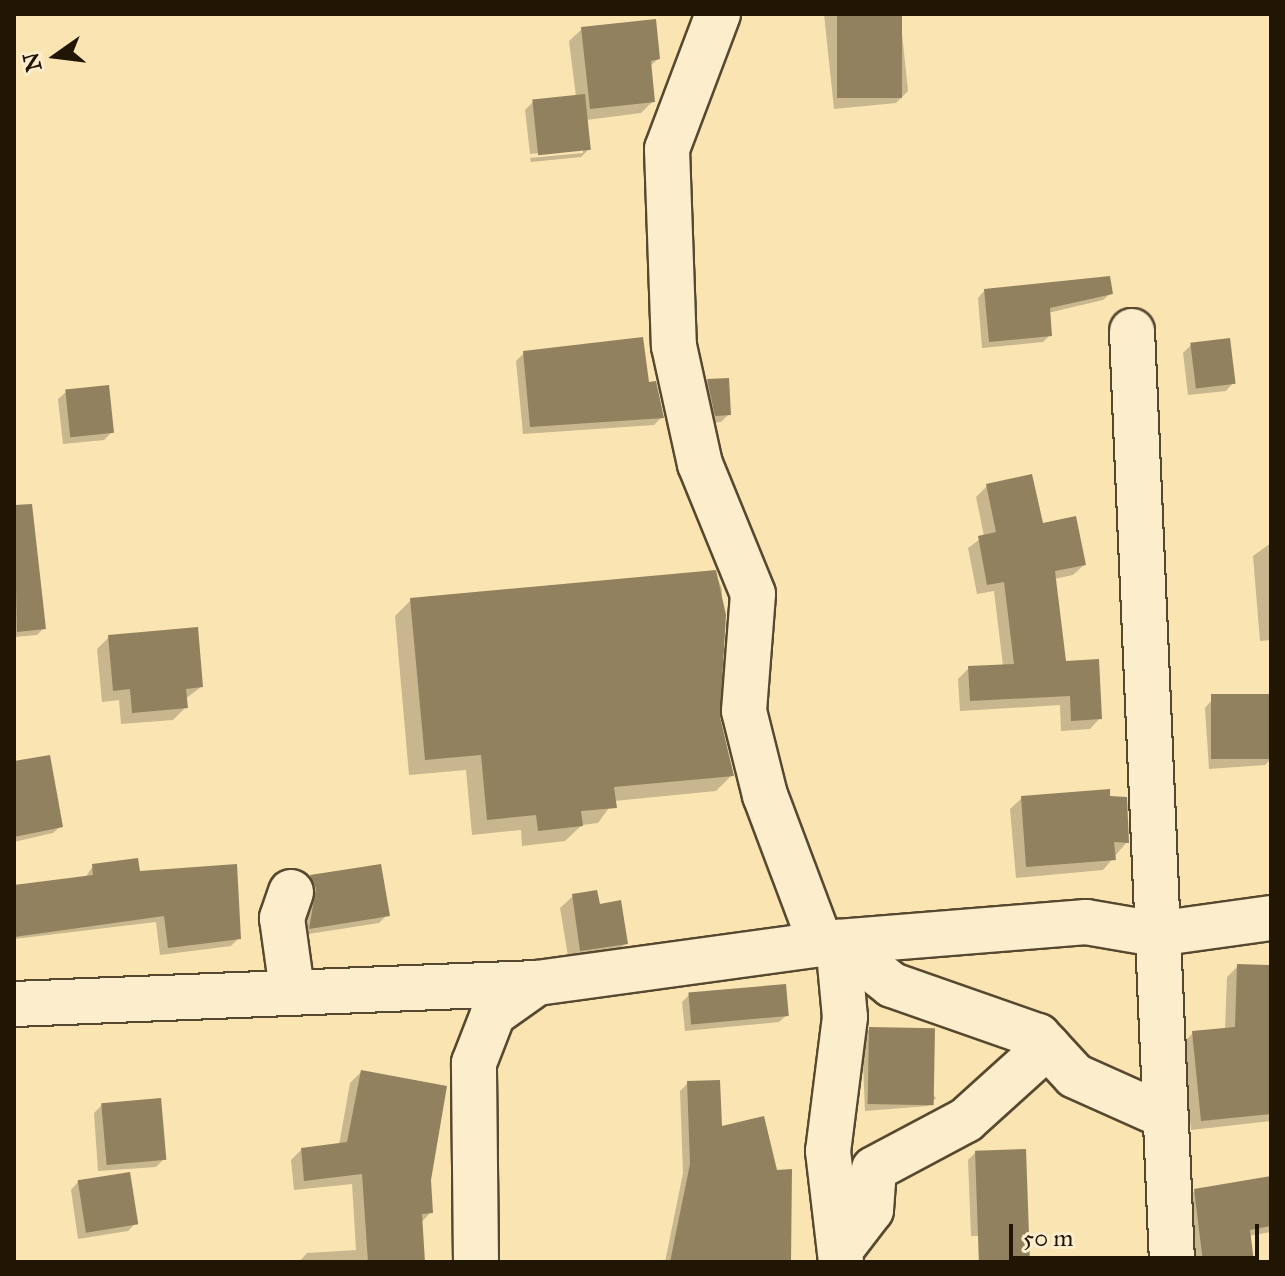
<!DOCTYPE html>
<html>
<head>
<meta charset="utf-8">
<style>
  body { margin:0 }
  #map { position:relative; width:1285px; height:1276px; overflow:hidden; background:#fae4b2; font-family:"IM FELL Great Primer",serif }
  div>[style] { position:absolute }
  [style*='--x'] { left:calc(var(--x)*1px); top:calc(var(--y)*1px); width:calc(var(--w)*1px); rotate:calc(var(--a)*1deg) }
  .shadow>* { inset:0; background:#0003 }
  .building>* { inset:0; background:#92815e; transform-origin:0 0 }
  .roads { filter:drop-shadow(2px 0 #574930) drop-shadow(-2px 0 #574930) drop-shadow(0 2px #574930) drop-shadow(0 -2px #574930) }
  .minor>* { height:44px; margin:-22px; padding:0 22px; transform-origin:22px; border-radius:22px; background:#fcedcd }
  span { translate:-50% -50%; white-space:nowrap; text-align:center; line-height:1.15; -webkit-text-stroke:6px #fcedcd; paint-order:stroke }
  .frame { position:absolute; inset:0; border:16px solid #211504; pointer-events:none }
  .north { position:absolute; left:16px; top:16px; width:80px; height:80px; -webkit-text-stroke:6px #fcedcd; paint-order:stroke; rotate:256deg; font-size:22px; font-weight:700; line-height:32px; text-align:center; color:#211504 }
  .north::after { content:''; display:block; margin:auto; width:28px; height:36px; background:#211504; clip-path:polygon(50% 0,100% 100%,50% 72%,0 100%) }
  .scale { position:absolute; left:1009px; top:1224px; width:250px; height:36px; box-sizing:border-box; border:4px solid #211504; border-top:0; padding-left:10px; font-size:24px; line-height:28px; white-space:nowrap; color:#211504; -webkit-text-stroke:6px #fcedcd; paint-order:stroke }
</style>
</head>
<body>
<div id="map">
  <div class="shadow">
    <i style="clip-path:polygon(824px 14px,900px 14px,908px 91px,896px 103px,834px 109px)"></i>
    <i style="clip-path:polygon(582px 29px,658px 59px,649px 67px,653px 101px,641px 113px,586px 120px,589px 149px,581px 157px,531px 162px,530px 158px,583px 153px,583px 148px,530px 154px,525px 110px,533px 102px,576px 97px,569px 41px)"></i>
    <i style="clip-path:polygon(985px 290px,1111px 293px,1103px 300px,1048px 313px,1050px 335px,1043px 342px,982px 348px,978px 298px)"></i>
    <i style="clip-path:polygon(1191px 345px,1233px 383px,1226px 391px,1188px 395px,1183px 353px)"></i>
    <i style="clip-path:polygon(524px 353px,647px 384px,662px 417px,654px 425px,523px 434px,516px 361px)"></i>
    <i style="clip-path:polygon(708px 381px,729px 414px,721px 422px,707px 423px,700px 389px)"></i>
    <i style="clip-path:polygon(66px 392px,112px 432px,104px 440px,63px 444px,58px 399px)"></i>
    <i style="clip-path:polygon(987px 486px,1084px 565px,1073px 575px,1054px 579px,1064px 663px,1100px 718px,1090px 729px,1061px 731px,1060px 705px,960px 711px,958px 679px,969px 668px,1003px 666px,994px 591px,977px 594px,968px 548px,984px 536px,976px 497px)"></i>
    <i style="clip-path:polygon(1271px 543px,1271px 640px,1260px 641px,1253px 556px)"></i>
    <i style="clip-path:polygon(35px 550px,44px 628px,37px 635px,14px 637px,14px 552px)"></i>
    <i style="clip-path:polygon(715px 572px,722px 589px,717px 710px,732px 775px,716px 791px,614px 801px,598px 823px,582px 825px,565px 841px,522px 846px,521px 830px,472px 835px,466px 770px,409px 775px,395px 616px,411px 600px)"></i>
    <i style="clip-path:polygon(109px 637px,201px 687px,185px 699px,186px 707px,173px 720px,121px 724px,119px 700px,102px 702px,97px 649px)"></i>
    <i style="clip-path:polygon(1212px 700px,1271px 700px,1271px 759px,1265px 765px,1209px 769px,1205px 708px)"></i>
    <i style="clip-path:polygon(14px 763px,61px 826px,53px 833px,14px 842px)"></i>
    <i style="clip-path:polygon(1022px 798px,1127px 842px,1103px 870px,1016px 878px,1010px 809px)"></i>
    <i style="clip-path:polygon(93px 866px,138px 873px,239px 938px,231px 946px,160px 955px,156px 922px,14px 939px,14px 887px,85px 878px)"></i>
    <i style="clip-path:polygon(380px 866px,387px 915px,379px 923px,302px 935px,309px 897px,303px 885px,310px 877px)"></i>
    <i style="clip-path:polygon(573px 896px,598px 906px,626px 943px,613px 956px,569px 962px,560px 908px)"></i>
    <i style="clip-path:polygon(1238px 966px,1266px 1017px,1271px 1017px,1271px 1121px,1191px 1130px,1182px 1044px,1193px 1033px,1225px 1030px,1227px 977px)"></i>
    <i style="clip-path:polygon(689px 995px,787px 1015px,779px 1022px,685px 1031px,682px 1002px)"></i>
    <i style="clip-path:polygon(870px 1029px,936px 1098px,928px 1106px,865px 1111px,862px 1037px)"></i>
    <i style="clip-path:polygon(361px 1072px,429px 1179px,431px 1212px,421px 1223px,423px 1262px,299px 1262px,307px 1253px,356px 1250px,352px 1184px,294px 1190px,291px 1160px,302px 1149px,339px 1145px,350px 1083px)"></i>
    <i style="clip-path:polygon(688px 1083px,720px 1128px,789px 1262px,665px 1262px,683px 1173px,680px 1091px)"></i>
    <i style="clip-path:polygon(102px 1105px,164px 1159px,156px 1167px,98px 1171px,94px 1113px)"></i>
    <i style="clip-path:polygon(976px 1152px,1018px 1235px,971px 1236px,968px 1160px)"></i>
    <i style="clip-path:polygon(1271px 1178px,1271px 1232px,1248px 1236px,1252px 1262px,1195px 1262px,1187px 1199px,1195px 1191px)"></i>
    <i style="clip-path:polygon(78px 1182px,136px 1223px,128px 1231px,78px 1239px,71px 1190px)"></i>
  </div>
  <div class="building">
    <i style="left:837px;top:14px;width:65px;height:84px"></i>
    <i style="clip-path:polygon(656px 19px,660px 59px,651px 61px,655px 102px,590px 109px,581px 27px)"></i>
    <i style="left:585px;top:94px;width:56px;height:53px;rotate:84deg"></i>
    <i style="clip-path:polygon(1110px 276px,1113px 294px,1050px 308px,1052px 336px,989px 342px,984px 289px)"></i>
    <i style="clip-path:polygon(643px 337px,649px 382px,656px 381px,664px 418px,530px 427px,523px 351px)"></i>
    <i style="left:1230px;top:338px;width:46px;height:40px;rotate:83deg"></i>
    <i style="clip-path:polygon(729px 378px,731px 415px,715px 416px,707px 379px)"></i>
    <i style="left:109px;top:385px;width:48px;height:44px;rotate:84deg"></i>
    <i style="clip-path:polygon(1032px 474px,1043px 523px,1076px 516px,1086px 565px,1055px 571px,1066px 661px,1099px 659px,1102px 719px,1071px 721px,1070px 696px,970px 701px,968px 666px,1014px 664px,1004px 582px,987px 585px,978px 536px,996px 532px,986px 484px)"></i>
    <i style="clip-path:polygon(32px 504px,46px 629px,17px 632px,14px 505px)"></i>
    <i style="clip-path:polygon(716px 570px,726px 615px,720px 717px,734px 776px,614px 787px,617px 808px,581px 811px,583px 826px,538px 831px,536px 815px,487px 820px,481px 755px,425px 760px,410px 598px)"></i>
    <i style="clip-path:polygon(198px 627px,203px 687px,186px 689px,188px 708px,132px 713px,130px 689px,113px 691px,108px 635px)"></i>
    <i style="left:1271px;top:694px;width:65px;height:60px;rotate:90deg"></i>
    <i style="clip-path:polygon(50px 755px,63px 827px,14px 837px,14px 761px)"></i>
    <i style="clip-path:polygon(1110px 789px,1110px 796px,1127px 797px,1129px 843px,1114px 842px,1116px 860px,1026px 867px,1021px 796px)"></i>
    <i style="clip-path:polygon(138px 858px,140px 871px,237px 864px,241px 939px,168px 948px,164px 916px,14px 937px,14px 885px,93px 875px,92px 864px)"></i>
    <i style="clip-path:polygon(381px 864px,390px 916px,309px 929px,316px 888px,310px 875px)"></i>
    <i style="clip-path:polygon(597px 890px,600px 904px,621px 900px,628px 944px,580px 951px,572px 894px)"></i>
    <i style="clip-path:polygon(1237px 964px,1269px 965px,1271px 1114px,1201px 1121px,1192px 1031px,1235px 1027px)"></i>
    <i style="left:786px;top:984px;width:32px;height:98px;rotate:85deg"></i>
    <i style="left:869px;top:1027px;width:66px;height:77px;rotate:1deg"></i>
    <i style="clip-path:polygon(361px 1070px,447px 1086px,431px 1180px,433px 1213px,422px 1214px,425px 1262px,368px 1262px,362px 1174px,304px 1181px,301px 1148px,347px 1142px)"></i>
    <i style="clip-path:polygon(720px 1080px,722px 1126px,764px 1116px,777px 1170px,792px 1169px,791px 1262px,670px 1262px,690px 1164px,687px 1081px)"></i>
    <i style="left:161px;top:1098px;width:62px;height:60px;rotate:85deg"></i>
    <i style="left:1026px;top:1149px;width:113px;height:51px;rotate:88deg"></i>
    <i style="left:130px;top:1172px;width:53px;height:53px;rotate:81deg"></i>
    <i style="clip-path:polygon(1271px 1176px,1271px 1226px,1250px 1230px,1254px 1262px,1203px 1262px,1194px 1189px)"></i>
  </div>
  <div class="roads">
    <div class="minor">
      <i style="--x:718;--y:14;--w:144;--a:110.7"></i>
      <i style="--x:667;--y:149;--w:197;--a:88"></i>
      <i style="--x:674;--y:346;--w:121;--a:77.6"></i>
      <i style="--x:700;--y:464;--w:140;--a:67.8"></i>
      <i style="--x:753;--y:594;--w:117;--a:94.4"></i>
      <i style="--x:744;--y:711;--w:87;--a:76"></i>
      <i style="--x:765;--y:795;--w:159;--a:69.4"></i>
      <i style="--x:1132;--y:331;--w:932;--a:87.54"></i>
      <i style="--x:291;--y:892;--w:28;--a:109"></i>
      <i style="--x:282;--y:918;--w:73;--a:82.1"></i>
      <i style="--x:838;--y:942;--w:69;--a:38.5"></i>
      <i style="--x:892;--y:985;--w:155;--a:19.3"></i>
      <i style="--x:1038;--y:1036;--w:54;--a:47.2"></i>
      <i style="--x:1075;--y:1076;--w:95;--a:24.1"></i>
      <i style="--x:838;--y:942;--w:75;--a:84.7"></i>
      <i style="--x:845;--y:1017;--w:135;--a:97.2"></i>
      <i style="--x:828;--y:1151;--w:112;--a:83.3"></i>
      <i style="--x:14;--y:1004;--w:523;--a:-2.3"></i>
      <i style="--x:537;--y:983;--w:304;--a:-7.8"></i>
      <i style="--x:838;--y:942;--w:249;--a:-4.6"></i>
      <i style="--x:1086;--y:922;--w:71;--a:9.7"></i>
      <i style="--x:1156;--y:934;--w:116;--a:-7.9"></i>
      <i style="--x:841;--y:1249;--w:49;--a:-52.4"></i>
      <i style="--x:871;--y:1210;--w:41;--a:-85.8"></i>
      <i style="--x:874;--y:1169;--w:104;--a:-28"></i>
      <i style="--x:966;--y:1120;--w:110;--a:-42.1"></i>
      <i style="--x:476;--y:1262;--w:199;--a:-90.6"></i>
      <i style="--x:474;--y:1063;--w:53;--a:-68.8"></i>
      <i style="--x:493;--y:1014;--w:54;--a:-35.2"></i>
    </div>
  </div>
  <div class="frame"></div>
  <div class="north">N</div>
  <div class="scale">50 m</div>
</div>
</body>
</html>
